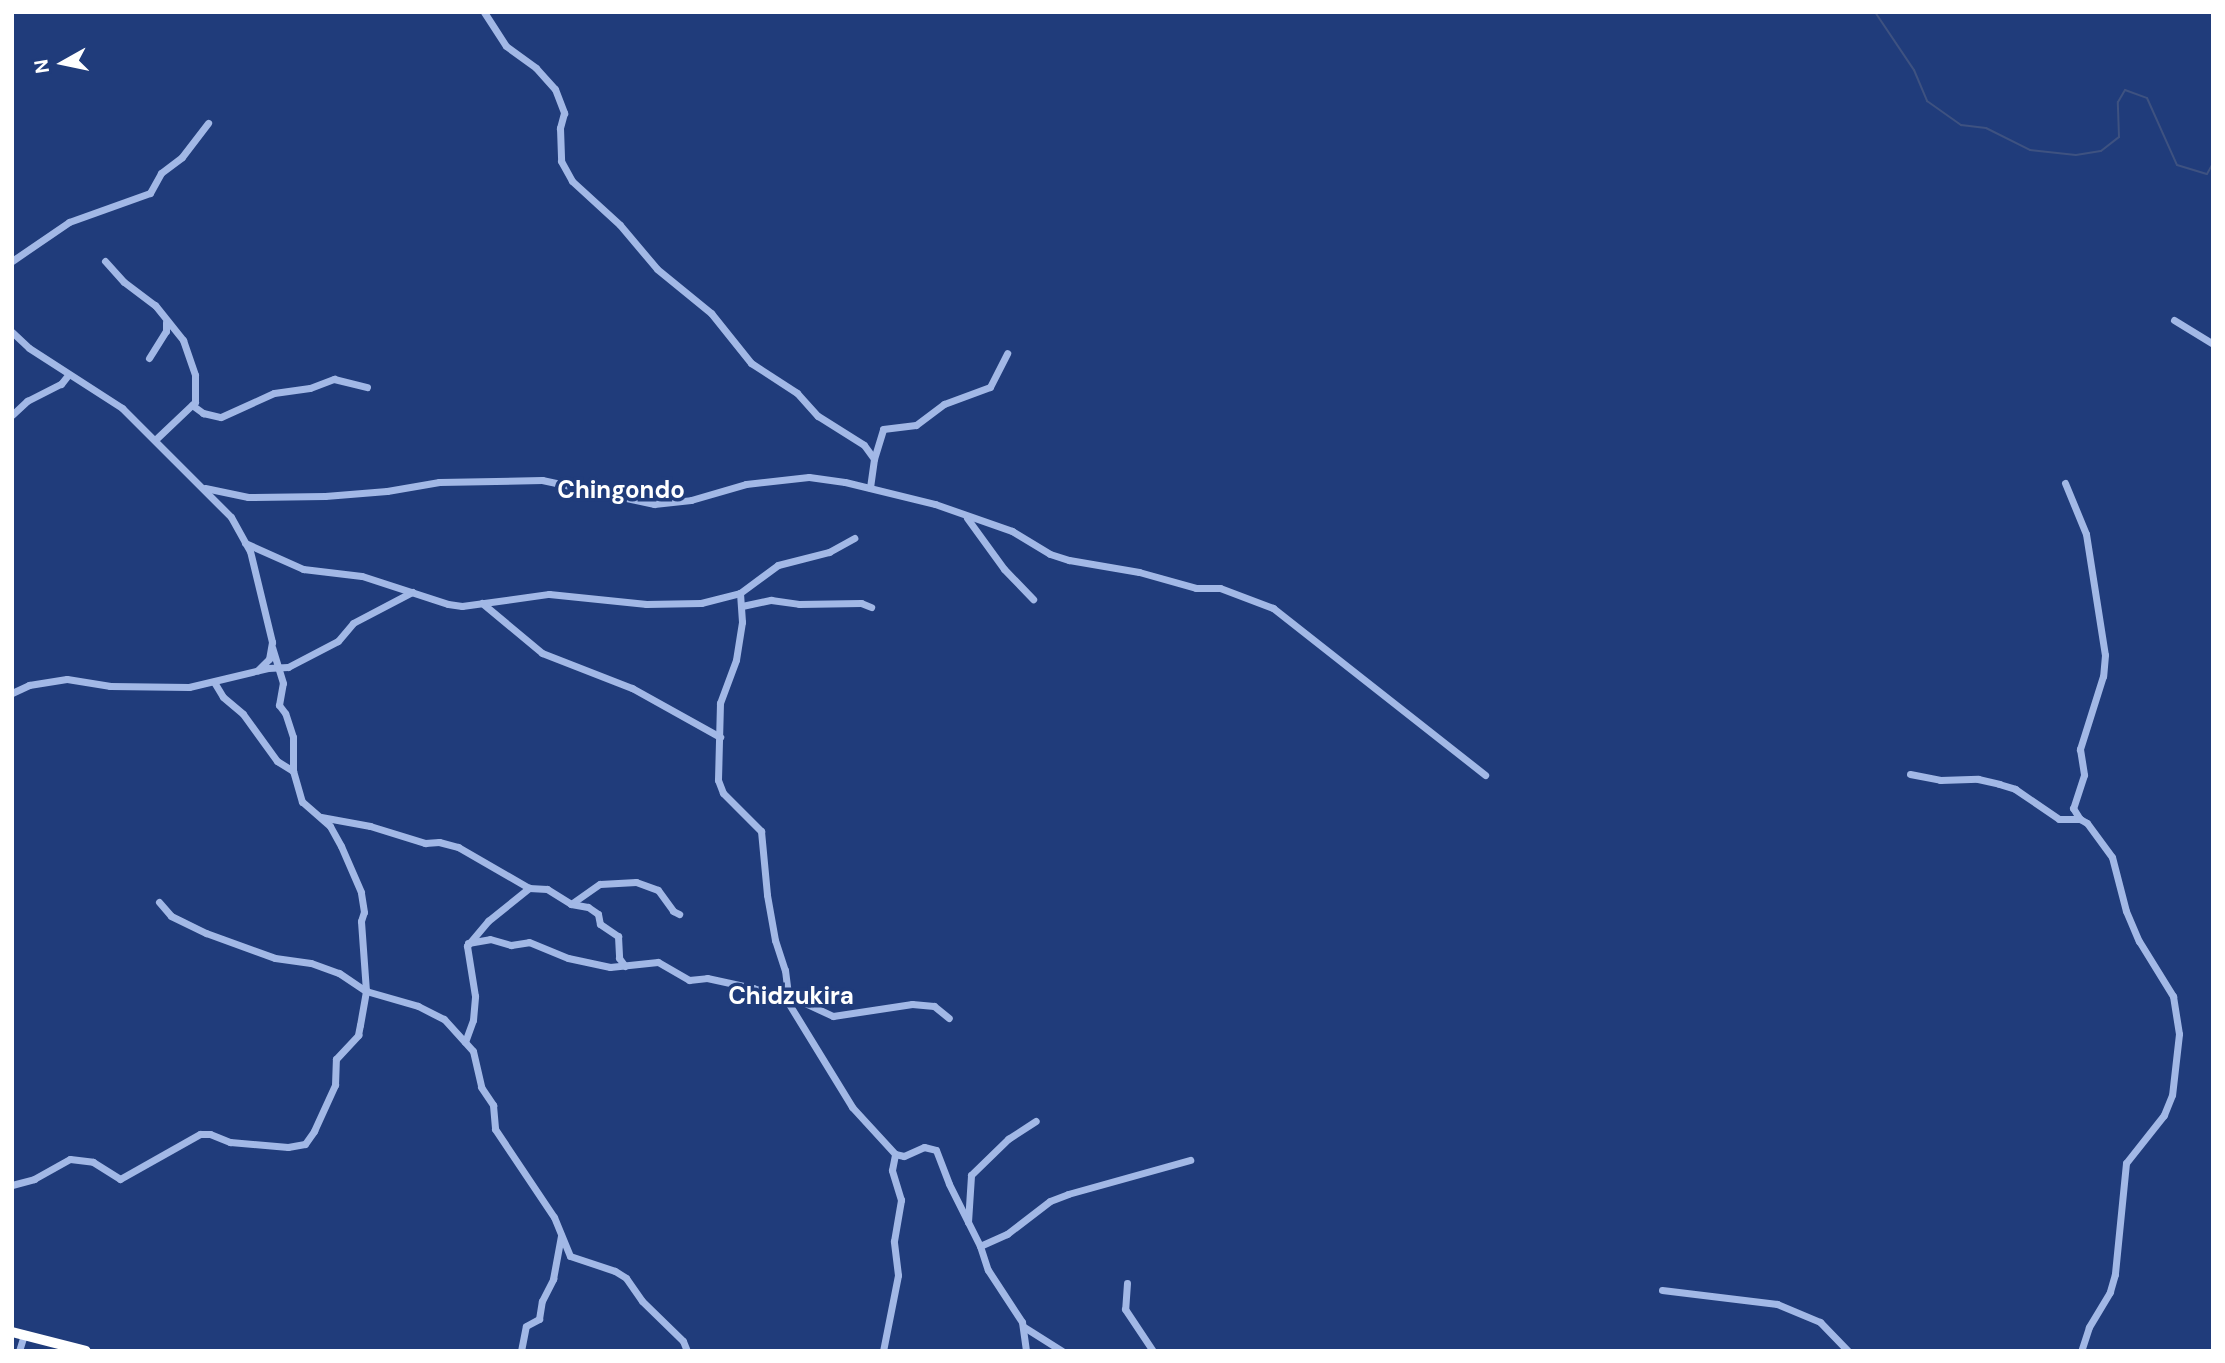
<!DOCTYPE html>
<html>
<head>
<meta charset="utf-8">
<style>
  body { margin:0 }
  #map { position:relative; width:2225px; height:1363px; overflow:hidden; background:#203c7b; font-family:"DM Sans",sans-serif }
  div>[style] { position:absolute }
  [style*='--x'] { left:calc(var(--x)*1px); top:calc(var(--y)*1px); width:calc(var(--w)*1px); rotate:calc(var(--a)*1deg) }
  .stream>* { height:2px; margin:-1px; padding:0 1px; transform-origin:1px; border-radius:1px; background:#3e5281 }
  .minor>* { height:7px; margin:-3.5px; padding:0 3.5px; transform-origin:3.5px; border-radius:3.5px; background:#a2b8e6 }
  .highway>* { height:10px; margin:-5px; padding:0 5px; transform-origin:5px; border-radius:5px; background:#fff }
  span { translate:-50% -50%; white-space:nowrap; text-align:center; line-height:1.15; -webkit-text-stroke:7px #203c7b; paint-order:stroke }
  .quarter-label { font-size:24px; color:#fff; font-weight:700 }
  .frame { position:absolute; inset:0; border:14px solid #fff; pointer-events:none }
  .north { position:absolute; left:28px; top:28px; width:70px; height:70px; -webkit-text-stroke:5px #203c7b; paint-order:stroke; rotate:261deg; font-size:19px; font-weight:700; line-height:28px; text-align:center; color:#fff }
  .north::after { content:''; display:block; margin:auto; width:24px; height:32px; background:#fff; clip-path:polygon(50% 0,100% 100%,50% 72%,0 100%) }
</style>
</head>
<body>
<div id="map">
  <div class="stream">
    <i style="--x:1875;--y:12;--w:70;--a:56.1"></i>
    <i style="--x:1914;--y:70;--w:34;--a:67"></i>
    <i style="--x:1927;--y:101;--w:42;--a:35.2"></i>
    <i style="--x:1961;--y:125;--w:25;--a:7"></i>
    <i style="--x:1986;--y:128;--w:49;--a:26.6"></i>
    <i style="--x:2030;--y:150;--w:46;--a:6.2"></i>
    <i style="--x:2076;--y:155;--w:25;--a:-9"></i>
    <i style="--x:2101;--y:151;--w:23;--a:-38"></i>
    <i style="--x:2119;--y:137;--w:35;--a:-92"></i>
    <i style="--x:2118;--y:102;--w:14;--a:-60"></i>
    <i style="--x:2125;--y:90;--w:23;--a:20"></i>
    <i style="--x:2147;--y:98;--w:73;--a:65.9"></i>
    <i style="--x:2177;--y:165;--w:31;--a:17"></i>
    <i style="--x:2207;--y:174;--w:13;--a:-61"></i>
  </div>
  <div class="minor">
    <i style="--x:484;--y:12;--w:40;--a:57.1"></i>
    <i style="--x:506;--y:46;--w:37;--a:36"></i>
    <i style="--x:536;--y:68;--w:28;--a:48"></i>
    <i style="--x:555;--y:89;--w:26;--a:69"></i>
    <i style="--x:564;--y:113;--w:16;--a:105"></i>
    <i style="--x:560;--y:128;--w:33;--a:88"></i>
    <i style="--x:561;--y:161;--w:23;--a:61"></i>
    <i style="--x:572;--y:181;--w:65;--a:42.5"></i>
    <i style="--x:620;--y:225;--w:57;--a:49.9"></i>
    <i style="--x:657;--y:269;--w:70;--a:39.2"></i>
    <i style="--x:711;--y:313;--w:64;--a:51.3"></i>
    <i style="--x:751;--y:363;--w:55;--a:33.1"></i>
    <i style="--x:797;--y:393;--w:31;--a:48"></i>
    <i style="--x:818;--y:416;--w:54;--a:32.2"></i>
    <i style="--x:864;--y:445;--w:17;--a:54"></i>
    <i style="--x:874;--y:459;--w:29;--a:98"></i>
    <i style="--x:12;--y:261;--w:69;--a:-34.4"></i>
    <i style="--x:69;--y:222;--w:86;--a:-19.7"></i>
    <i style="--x:150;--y:193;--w:23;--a:-61"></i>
    <i style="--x:161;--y:173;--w:26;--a:-37"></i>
    <i style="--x:182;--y:157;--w:43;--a:-52.6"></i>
    <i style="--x:105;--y:261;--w:28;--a:48"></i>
    <i style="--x:124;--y:282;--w:39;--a:37"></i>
    <i style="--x:155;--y:305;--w:45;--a:51.3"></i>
    <i style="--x:183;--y:340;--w:37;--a:71"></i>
    <i style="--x:195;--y:375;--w:27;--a:90"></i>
    <i style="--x:195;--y:402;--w:55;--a:136.5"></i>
    <i style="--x:2174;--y:320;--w:46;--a:31.6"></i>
    <i style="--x:12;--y:332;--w:23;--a:43"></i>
    <i style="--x:29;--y:348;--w:111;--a:32.8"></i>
    <i style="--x:122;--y:408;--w:154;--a:45"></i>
    <i style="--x:231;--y:517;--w:39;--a:61"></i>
    <i style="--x:250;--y:551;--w:94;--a:76.4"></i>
    <i style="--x:272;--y:642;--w:17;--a:100"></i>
    <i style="--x:269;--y:659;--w:16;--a:135"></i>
    <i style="--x:149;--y:358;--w:32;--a:-58"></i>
    <i style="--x:166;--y:331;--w:9;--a:-90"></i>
    <i style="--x:192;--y:405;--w:14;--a:36"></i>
    <i style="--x:203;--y:413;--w:18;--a:13"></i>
    <i style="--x:221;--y:417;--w:58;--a:-24.4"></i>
    <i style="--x:274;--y:393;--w:36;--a:-8"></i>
    <i style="--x:310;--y:388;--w:26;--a:-21"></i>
    <i style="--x:334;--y:379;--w:34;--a:14"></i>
    <i style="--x:12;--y:415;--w:21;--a:-43"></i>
    <i style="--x:27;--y:401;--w:38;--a:-27"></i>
    <i style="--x:61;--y:384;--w:11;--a:-52"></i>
    <i style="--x:874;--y:459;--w:31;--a:-73"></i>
    <i style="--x:883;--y:429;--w:33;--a:-7"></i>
    <i style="--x:916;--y:425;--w:35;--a:-37"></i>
    <i style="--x:944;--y:404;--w:49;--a:-20.3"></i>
    <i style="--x:990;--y:387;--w:38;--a:-63"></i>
    <i style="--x:2065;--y:483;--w:55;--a:67.6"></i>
    <i style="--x:2086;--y:534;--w:122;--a:81.1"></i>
    <i style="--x:2105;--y:655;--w:21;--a:95"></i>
    <i style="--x:2103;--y:676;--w:77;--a:107.5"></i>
    <i style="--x:2080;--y:749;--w:26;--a:81"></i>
    <i style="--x:2084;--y:775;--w:35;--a:108"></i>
    <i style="--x:2073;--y:808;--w:13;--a:58"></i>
    <i style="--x:205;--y:488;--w:44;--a:11.8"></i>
    <i style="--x:248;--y:497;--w:77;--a:-0.7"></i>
    <i style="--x:325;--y:496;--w:62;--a:-4.6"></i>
    <i style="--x:387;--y:491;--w:53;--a:-9.8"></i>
    <i style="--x:439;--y:482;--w:103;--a:-1.1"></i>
    <i style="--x:542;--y:480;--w:115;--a:12.1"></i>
    <i style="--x:654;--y:504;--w:37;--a:-6"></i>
    <i style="--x:691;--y:500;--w:57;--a:-16.2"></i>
    <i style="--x:746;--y:484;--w:63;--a:-6.3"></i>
    <i style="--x:809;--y:477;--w:36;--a:8"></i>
    <i style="--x:845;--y:482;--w:93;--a:13.7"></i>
    <i style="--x:935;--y:504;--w:82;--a:19.3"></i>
    <i style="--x:1012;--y:531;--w:44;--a:31.2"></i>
    <i style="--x:1050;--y:554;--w:20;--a:18"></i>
    <i style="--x:1069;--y:560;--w:71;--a:9.7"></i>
    <i style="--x:1139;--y:572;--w:59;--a:15.7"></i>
    <i style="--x:1196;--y:588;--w:24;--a:0"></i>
    <i style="--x:1220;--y:588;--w:57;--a:20.7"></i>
    <i style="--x:1273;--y:608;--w:270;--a:38.2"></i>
    <i style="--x:967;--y:518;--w:63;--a:54"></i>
    <i style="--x:1004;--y:569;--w:42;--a:46"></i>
    <i style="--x:245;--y:543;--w:64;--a:24.1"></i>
    <i style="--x:303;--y:569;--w:59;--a:6.8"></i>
    <i style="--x:362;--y:576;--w:90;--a:18"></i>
    <i style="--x:448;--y:604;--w:14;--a:8"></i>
    <i style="--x:462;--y:606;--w:88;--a:-7.9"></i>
    <i style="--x:549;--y:594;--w:98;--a:5.9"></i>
    <i style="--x:646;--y:604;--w:55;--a:-1"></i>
    <i style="--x:701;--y:603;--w:40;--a:-14.4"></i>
    <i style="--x:740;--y:593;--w:47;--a:-36.4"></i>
    <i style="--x:778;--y:565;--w:53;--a:-14.3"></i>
    <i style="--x:829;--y:552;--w:29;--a:-29"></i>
    <i style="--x:740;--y:593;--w:29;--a:86"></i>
    <i style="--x:742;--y:622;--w:38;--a:99"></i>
    <i style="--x:736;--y:660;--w:46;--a:110.4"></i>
    <i style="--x:720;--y:703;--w:77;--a:91.5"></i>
    <i style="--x:718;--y:780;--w:14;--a:69"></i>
    <i style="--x:723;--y:793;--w:54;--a:45"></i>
    <i style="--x:761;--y:831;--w:64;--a:84.6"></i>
    <i style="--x:767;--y:895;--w:46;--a:79.9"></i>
    <i style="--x:775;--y:940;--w:32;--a:72"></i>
    <i style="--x:785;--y:970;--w:34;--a:83"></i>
    <i style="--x:789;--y:1004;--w:121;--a:58.5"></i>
    <i style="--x:852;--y:1107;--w:64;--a:47.5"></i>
    <i style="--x:895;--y:1154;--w:9;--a:13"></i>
    <i style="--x:904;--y:1156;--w:22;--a:-24"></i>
    <i style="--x:924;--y:1147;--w:12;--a:14"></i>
    <i style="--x:936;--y:1150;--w:36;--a:69"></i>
    <i style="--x:949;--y:1184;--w:69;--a:63.4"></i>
    <i style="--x:980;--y:1246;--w:25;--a:72"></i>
    <i style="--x:988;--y:1270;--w:62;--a:56.8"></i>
    <i style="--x:1022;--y:1322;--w:29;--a:82"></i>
    <i style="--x:482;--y:603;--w:78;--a:39.8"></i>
    <i style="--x:542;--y:653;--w:97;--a:21.3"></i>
    <i style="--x:632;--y:688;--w:101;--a:29.1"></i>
    <i style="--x:742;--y:606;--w:30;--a:-12"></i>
    <i style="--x:771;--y:600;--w:28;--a:8"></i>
    <i style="--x:799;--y:604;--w:62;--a:-0.9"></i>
    <i style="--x:861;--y:603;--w:11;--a:22"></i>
    <i style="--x:214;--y:682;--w:17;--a:59"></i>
    <i style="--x:223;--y:697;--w:26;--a:40"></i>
    <i style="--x:243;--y:714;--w:58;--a:54.1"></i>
    <i style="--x:277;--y:761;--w:19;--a:32"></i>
    <i style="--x:12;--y:693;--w:19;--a:-25"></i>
    <i style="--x:29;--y:685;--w:38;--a:-9"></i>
    <i style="--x:67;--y:679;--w:44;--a:9.2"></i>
    <i style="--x:110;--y:686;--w:79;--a:0.7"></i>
    <i style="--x:189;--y:687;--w:81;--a:-13.5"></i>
    <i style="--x:268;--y:668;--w:20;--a:-3"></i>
    <i style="--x:288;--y:667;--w:56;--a:-27.5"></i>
    <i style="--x:338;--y:641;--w:23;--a:-50"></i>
    <i style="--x:353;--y:623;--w:67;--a:-27.7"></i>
    <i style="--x:1910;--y:774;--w:31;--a:11"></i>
    <i style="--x:1940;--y:780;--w:38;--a:-2"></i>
    <i style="--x:1978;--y:779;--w:22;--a:13"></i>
    <i style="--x:1999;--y:784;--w:17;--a:17"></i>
    <i style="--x:2015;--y:789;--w:53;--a:34.3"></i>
    <i style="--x:2059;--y:819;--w:21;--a:0"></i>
    <i style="--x:2080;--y:819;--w:8;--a:30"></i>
    <i style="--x:2087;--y:823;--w:42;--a:53.7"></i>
    <i style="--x:2112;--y:857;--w:56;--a:75.5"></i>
    <i style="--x:2126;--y:911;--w:33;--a:67"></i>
    <i style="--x:2139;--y:941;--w:65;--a:58.3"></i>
    <i style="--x:2173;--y:996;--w:38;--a:81"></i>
    <i style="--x:2179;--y:1034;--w:61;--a:96.5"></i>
    <i style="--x:2172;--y:1095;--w:22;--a:112"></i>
    <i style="--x:2164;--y:1115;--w:61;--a:128.4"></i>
    <i style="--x:2126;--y:1163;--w:112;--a:95.7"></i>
    <i style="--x:2115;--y:1274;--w:19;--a:106"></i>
    <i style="--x:2110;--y:1292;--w:41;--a:121"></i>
    <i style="--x:2089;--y:1327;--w:25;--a:108"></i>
    <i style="--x:321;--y:817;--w:50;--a:10.4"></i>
    <i style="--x:370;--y:826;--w:58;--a:17.2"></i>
    <i style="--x:425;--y:843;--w:14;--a:-4"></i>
    <i style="--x:439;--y:842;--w:20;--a:15"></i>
    <i style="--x:458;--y:847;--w:82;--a:30"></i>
    <i style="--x:159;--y:902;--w:18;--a:49"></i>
    <i style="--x:171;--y:916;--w:39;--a:26"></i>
    <i style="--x:206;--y:933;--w:73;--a:19.9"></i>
    <i style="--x:275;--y:958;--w:36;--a:8"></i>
    <i style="--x:311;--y:963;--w:30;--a:20"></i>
    <i style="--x:339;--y:973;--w:32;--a:34"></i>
    <i style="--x:366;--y:991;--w:54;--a:16.1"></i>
    <i style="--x:418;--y:1006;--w:29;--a:27"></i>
    <i style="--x:444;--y:1019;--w:43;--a:47.8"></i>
    <i style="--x:473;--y:1051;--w:37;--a:77"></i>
    <i style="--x:481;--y:1087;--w:22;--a:56"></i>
    <i style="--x:493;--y:1105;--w:24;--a:85"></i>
    <i style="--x:495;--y:1129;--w:106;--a:56.2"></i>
    <i style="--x:554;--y:1217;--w:42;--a:67.7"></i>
    <i style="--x:570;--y:1256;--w:47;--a:18.4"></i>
    <i style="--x:615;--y:1271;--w:13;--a:32"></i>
    <i style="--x:626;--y:1278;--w:28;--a:55"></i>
    <i style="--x:642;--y:1301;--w:57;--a:44.3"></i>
    <i style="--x:683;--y:1341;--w:11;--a:68"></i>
    <i style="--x:571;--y:904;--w:35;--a:-35"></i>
    <i style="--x:600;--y:884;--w:36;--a:-3"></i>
    <i style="--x:636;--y:882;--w:23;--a:20"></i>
    <i style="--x:658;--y:890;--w:26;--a:54"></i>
    <i style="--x:673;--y:911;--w:7;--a:27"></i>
    <i style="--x:468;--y:943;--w:22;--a:-10"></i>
    <i style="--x:490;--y:939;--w:22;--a:16"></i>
    <i style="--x:511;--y:945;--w:18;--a:-9"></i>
    <i style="--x:529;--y:942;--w:42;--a:22.3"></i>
    <i style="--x:568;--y:958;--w:43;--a:12.1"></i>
    <i style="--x:610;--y:967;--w:48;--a:-5.9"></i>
    <i style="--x:658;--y:962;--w:36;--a:30"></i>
    <i style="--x:689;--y:980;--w:18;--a:-6"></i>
    <i style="--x:707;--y:978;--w:47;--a:12.3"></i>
    <i style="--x:753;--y:988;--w:54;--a:16.1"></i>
    <i style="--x:805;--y:1003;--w:31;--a:25"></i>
    <i style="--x:833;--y:1016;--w:80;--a:-8.6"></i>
    <i style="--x:912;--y:1004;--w:22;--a:5"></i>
    <i style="--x:934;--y:1006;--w:19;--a:39"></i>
    <i style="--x:465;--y:1042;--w:23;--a:-70"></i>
    <i style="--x:473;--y:1020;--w:24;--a:-85"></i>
    <i style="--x:475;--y:996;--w:51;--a:-99.1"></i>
    <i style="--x:467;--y:946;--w:33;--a:-50"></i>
    <i style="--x:488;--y:921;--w:53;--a:-38.8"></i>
    <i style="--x:529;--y:888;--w:18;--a:3"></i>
    <i style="--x:547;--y:889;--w:28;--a:32"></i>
    <i style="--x:571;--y:904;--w:17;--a:10"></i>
    <i style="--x:588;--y:907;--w:12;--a:35"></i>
    <i style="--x:598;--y:914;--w:10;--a:79"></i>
    <i style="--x:600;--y:924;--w:22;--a:34"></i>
    <i style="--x:618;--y:936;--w:22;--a:87"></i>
    <i style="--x:619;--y:958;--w:10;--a:53"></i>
    <i style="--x:12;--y:1185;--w:23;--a:-15"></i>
    <i style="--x:34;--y:1179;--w:41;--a:-29.1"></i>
    <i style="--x:70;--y:1159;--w:23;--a:7"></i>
    <i style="--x:93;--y:1162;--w:32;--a:32"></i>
    <i style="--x:120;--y:1179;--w:92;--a:-29.4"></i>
    <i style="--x:200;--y:1134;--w:10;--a:0"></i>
    <i style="--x:210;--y:1134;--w:22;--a:22"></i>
    <i style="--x:230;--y:1142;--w:58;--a:4.9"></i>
    <i style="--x:288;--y:1147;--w:17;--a:-10"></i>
    <i style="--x:305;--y:1144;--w:16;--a:-55"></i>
    <i style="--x:314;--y:1131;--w:51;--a:-65.5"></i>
    <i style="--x:335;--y:1085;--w:26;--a:-88"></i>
    <i style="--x:336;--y:1059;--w:33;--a:-47"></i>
    <i style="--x:358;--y:1035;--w:10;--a:-79"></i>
    <i style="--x:360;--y:1025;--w:35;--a:-80"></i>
    <i style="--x:366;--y:991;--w:70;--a:-94.1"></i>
    <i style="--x:361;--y:921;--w:9;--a:-72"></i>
    <i style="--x:364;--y:912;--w:20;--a:-99"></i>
    <i style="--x:361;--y:892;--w:50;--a:-113.5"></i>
    <i style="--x:341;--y:846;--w:23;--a:-119"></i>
    <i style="--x:330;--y:826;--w:37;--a:-139"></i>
    <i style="--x:302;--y:802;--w:32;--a:-106"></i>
    <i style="--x:293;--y:771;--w:34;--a:-90"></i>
    <i style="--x:293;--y:737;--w:25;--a:-108"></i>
    <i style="--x:285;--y:713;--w:10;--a:-127"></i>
    <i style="--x:279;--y:705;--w:22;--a:-80"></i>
    <i style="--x:283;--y:683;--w:37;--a:-107"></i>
    <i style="--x:968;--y:1222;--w:47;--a:-86.3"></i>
    <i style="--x:971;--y:1175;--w:52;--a:-44.2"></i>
    <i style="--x:1008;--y:1139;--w:33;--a:-33"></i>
    <i style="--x:980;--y:1246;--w:30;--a:-24"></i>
    <i style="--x:1007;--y:1234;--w:54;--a:-37.5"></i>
    <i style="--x:1050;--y:1201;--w:19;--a:-21"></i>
    <i style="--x:1068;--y:1194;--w:127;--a:-15.6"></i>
    <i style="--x:1127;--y:1283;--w:26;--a:94"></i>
    <i style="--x:1125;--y:1309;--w:50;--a:56.3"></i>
    <i style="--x:1662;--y:1290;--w:116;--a:6.9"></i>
    <i style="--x:1777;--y:1304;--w:47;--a:22.7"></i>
    <i style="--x:1820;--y:1322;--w:40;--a:46"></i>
    <i style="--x:1024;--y:1327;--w:45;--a:32.3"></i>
    <i style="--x:19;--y:1351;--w:17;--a:-73"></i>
    <i style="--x:521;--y:1351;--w:25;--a:-79"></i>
    <i style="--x:526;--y:1326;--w:15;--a:-28"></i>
    <i style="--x:539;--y:1319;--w:18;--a:-81"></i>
    <i style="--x:542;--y:1301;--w:25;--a:-63"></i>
    <i style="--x:553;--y:1279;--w:44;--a:-79.5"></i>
    <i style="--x:883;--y:1351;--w:77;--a:-78.8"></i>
    <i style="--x:898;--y:1275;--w:34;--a:-97"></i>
    <i style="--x:894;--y:1241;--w:42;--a:-80.3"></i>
    <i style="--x:901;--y:1200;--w:31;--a:-107"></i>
    <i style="--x:892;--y:1170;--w:16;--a:-79"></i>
  </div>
  <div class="highway">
    <i style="--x:12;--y:1332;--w:76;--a:14.4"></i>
  </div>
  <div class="quarter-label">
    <span style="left:621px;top:490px">Chingondo</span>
    <span style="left:791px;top:996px">Chidzukira</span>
  </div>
  <div class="frame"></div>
  <div class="north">N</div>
</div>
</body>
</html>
